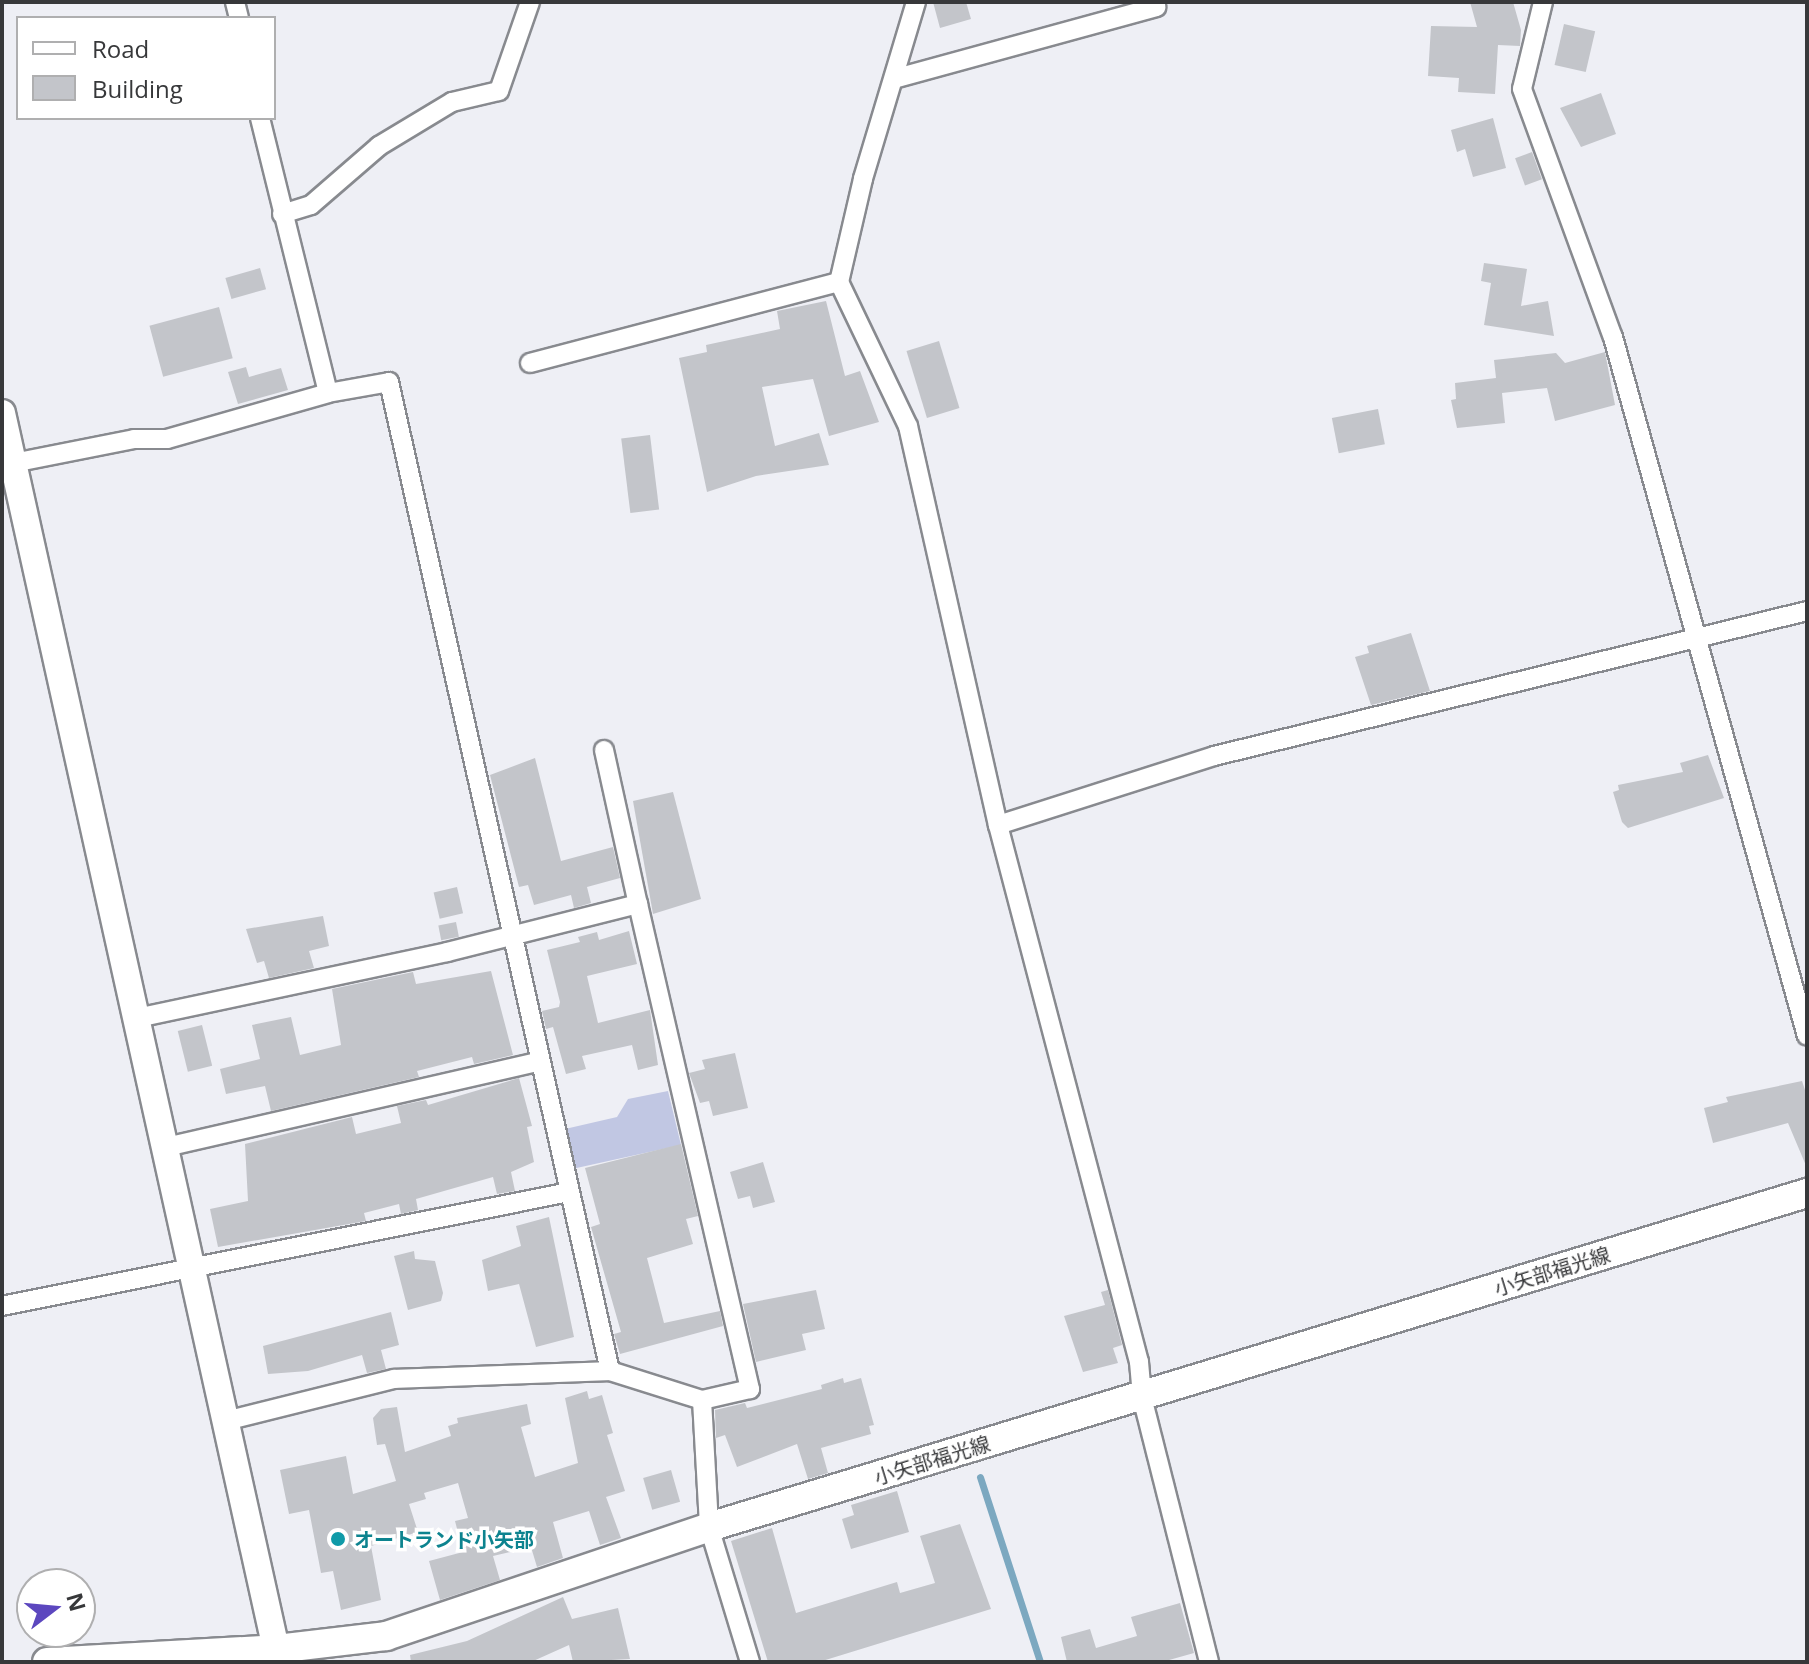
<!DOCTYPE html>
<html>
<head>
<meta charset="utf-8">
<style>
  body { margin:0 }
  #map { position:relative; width:1809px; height:1664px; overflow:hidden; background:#eeeff5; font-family:"Open Sans","Noto Sans JP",sans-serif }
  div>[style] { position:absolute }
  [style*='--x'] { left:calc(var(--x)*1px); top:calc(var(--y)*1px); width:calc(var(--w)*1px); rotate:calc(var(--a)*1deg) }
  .green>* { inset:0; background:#c1c7e3 }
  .stream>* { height:7px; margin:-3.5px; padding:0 3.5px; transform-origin:3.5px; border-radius:3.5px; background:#7ca8c0 }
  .building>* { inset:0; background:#c3c5ca; transform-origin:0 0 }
  .roads { filter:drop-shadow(2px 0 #888a8f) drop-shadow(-2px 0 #888a8f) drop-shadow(0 2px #888a8f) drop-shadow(0 -2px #888a8f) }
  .street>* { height:18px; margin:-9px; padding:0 9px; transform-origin:9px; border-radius:9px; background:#fff }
  .secondary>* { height:26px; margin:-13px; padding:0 13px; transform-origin:13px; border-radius:13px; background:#fff }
  .primary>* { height:28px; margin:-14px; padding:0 14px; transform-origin:14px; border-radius:14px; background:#fff }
  .dots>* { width:22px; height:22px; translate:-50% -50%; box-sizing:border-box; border:4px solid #fff; border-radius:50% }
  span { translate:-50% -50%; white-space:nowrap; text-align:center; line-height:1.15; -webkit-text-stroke:7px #fff; paint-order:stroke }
  .street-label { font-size:20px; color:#37383a }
  .culture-label { font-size:20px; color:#0d838f; font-weight:700 }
  .left { translate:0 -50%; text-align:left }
  .frame { position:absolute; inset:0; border:4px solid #37383a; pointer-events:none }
  .legend { position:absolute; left:16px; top:16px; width:260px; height:104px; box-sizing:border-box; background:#fff; border:2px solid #afafb0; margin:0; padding:10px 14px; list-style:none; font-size:24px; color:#37383a }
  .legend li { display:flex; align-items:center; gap:16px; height:40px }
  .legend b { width:40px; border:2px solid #afafb0 }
  .north { position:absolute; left:16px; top:1568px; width:80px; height:80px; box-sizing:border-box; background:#fff; border:2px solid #afafb0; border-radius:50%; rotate:74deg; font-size:22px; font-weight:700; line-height:32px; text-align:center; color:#37383a }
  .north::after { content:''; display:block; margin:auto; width:28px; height:36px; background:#5c47bf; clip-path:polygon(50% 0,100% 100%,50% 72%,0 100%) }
</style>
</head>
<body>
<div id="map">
  <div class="green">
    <i style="clip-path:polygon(668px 1091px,681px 1145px,572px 1169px,565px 1129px,617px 1117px,628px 1099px)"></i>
  </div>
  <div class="stream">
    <i style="--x:980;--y:1477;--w:194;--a:72"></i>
  </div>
  <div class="building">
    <i style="clip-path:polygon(933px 2px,966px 2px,971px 19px,940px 28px)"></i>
    <i style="clip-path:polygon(1470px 2px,1513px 2px,1521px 30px,1520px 46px,1498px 45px,1495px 94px,1458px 92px,1459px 78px,1428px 76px,1431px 26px,1477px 27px)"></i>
    <i style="left:1564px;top:24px;width:32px;height:42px;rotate:13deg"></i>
    <i style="clip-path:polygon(1601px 93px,1616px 134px,1581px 147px,1560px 108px)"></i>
    <i style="clip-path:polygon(1493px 118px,1506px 168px,1473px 177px,1465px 149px,1457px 152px,1451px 130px)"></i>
    <i style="left:1532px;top:152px;width:29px;height:18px;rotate:70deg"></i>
    <i style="clip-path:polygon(1484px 263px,1527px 269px,1521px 306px,1548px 301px,1554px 336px,1484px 325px,1491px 283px,1481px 281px)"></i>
    <i style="left:260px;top:268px;width:22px;height:36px;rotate:74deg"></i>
    <i style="clip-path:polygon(826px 301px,845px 376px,860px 371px,879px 422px,829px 436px,813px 379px,762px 387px,775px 446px,819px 433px,829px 465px,756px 476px,707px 492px,679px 358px,707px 352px,706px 345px,780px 329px,777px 311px)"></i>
    <i style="left:219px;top:307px;width:53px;height:72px;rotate:75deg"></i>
    <i style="left:939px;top:341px;width:70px;height:34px;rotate:73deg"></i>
    <i style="clip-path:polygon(1605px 352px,1615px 405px,1555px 421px,1547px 388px,1502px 393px,1505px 423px,1457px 428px,1451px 400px,1456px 399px,1455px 383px,1496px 378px,1494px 360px,1556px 353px,1565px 363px)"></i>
    <i style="clip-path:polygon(246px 367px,249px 377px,281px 368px,288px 390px,238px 404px,228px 372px)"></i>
    <i style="left:1378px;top:409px;width:36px;height:47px;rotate:79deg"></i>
    <i style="left:650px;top:435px;width:75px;height:29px;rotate:83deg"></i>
    <i style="clip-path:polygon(1411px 633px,1430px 691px,1371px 705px,1355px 657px,1369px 653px,1367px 646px)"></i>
    <i style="clip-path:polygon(1708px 755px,1724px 798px,1628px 828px,1622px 822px,1613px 792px,1619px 790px,1618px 785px,1683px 772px,1680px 763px)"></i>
    <i style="clip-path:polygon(535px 758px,561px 861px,613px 847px,620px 878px,587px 887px,591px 903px,574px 908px,571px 895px,534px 905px,528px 885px,519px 887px,490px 775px)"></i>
    <i style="clip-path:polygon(673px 792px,701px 899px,653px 914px,633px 801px)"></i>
    <i style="left:457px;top:887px;width:27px;height:24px;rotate:77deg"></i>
    <i style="clip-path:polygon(323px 916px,329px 946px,309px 951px,314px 968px,269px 978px,264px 961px,257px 963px,246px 929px)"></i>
    <i style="left:456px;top:922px;width:15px;height:18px;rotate:79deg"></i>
    <i style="clip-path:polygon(629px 931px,637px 964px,587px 976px,598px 1023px,650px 1010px,658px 1065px,638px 1070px,632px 1045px,582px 1056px,586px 1069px,566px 1074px,553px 1027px,546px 1029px,542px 1011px,559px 1007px,560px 1002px,547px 950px,580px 942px,578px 937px,597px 932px,599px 940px)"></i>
    <i style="clip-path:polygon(491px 971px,513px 1055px,474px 1064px,472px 1057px,417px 1071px,419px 1077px,271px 1111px,265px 1086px,226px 1094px,220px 1069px,260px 1059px,252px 1025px,291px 1017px,300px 1055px,341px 1045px,332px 989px,413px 972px,416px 984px)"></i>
    <i style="left:202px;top:1025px;width:42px;height:25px;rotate:76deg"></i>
    <i style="clip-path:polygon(735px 1053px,748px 1108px,713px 1116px,709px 1101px,700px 1103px,689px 1073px,705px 1069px,702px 1060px)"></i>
    <i style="clip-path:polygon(519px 1078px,532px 1126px,527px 1127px,534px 1162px,511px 1172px,515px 1191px,497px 1194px,493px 1177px,416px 1199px,418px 1210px,401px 1214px,399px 1204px,364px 1213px,366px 1221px,218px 1247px,210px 1209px,248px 1201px,245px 1144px,352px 1117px,356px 1134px,401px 1123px,397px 1106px,426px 1100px,428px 1105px)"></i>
    <i style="clip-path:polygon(1802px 1081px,1807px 1096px,1807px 1168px,1788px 1123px,1713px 1143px,1704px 1108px,1728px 1102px,1726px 1097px)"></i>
    <i style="clip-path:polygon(681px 1144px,698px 1216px,686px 1219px,693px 1244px,647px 1258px,664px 1323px,720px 1311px,723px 1326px,620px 1354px,614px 1334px,621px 1332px,591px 1227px,600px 1224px,585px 1168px)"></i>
    <i style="clip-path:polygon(763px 1162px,775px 1202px,753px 1208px,750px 1196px,738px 1199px,730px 1172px)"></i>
    <i style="clip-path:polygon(549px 1217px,574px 1337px,536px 1347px,519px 1284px,488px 1291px,482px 1260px,521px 1246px,516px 1226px)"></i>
    <i style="clip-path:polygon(414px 1251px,415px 1259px,435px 1261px,443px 1293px,441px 1301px,408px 1310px,394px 1256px)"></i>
    <i style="clip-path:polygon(816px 1290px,825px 1329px,802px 1334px,806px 1350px,756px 1362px,743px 1304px)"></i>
    <i style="clip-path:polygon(1108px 1290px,1122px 1345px,1113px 1348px,1118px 1363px,1083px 1372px,1064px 1316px,1105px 1305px,1101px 1292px)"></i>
    <i style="clip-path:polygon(391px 1312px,399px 1345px,381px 1350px,386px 1369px,367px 1373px,362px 1355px,308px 1371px,268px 1374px,263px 1346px)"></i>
    <i style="clip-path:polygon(843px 1378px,844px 1383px,861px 1378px,874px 1425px,869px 1426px,871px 1434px,821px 1448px,828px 1473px,808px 1479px,797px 1444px,737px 1467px,725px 1435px,716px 1438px,715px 1410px,745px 1403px,747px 1408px,822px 1389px,821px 1385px)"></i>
    <i style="clip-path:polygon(587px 1391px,589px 1399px,602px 1395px,613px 1433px,607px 1435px,625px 1491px,606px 1497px,621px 1538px,600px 1545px,589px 1511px,553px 1522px,563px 1558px,537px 1567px,531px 1547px,493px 1556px,500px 1580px,440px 1600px,429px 1561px,463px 1552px,455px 1521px,468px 1518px,458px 1483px,424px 1493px,426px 1499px,409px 1504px,418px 1532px,371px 1546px,381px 1600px,341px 1610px,333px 1571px,321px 1573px,309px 1510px,289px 1514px,280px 1470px,346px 1456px,353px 1494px,396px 1481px,385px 1444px,377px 1445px,373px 1418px,381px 1409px,397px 1407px,405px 1452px,451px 1436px,448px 1426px,458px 1423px,457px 1418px,527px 1404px,531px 1424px,521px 1427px,535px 1477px,578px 1463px,565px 1398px)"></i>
    <i style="left:671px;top:1470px;width:33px;height:29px;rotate:74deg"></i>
    <i style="clip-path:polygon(897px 1491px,909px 1532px,851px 1549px,842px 1519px,854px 1515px,851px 1505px)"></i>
    <i style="clip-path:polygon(960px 1524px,991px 1609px,819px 1662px,768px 1662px,731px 1541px,772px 1528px,796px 1613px,897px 1582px,900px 1593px,935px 1583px,920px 1536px)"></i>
    <i style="clip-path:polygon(563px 1597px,572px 1619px,618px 1608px,630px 1659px,573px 1662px,569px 1645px,531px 1662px,411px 1662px,410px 1655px,467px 1641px)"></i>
    <i style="clip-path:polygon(1180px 1603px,1194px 1653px,1162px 1662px,1067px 1662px,1061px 1637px,1090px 1629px,1096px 1648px,1137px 1636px,1131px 1617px)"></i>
  </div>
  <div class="roads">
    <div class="street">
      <i style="--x:235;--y:2;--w:16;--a:76"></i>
      <i style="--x:916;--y:2;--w:185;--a:106.7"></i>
      <i style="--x:863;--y:179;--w:106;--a:103.1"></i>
      <i style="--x:839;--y:282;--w:160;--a:64.4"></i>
      <i style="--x:908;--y:426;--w:409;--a:77.3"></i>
      <i style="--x:998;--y:825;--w:555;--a:75.29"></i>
      <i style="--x:1139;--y:1362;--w:35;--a:85"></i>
      <i style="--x:1142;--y:1397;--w:273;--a:75.8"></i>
      <i style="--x:1543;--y:2;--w:89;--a:103.6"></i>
      <i style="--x:1522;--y:89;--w:264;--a:69.9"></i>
      <i style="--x:1613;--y:337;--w:725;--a:74.49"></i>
      <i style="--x:897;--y:78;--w:269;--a:-15.3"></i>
      <i style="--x:1156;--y:7;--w:5;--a:-101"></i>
      <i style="--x:260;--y:118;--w:283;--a:76.1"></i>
      <i style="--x:282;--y:214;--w:30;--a:-17"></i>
      <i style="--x:311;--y:205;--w:90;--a:-40.9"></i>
      <i style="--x:379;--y:146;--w:85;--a:-31.1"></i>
      <i style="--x:452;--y:102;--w:48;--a:-13.2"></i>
      <i style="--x:499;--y:91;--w:94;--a:-70.8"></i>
      <i style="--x:530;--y:363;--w:319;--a:-14.7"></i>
      <i style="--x:3;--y:465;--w:134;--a:-11.2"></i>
      <i style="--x:134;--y:439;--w:33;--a:0"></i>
      <i style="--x:167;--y:439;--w:167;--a:-15.9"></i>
      <i style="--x:328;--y:393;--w:62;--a:-10.2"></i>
      <i style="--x:389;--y:382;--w:1013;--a:77.4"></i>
      <i style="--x:604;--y:750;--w:158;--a:77.6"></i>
      <i style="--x:998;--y:825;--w:227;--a:-17.7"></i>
      <i style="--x:1214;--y:756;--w:610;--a:-13.74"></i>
      <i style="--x:137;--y:1018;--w:317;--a:-12"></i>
      <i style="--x:447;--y:952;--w:197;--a:-14.1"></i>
      <i style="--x:638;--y:904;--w:498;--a:77"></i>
      <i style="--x:750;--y:1389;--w:49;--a:167.1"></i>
      <i style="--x:702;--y:1400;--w:96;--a:-162.5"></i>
      <i style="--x:610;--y:1371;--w:216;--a:177.9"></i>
      <i style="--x:394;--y:1379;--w:174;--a:166"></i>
      <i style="--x:166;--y:1147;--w:384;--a:-12.9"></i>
      <i style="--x:2;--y:1306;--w:578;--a:-11.37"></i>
      <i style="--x:702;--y:1400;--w:127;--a:86.8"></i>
      <i style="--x:709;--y:1527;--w:141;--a:73.1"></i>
    </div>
    <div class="secondary">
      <i style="--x:2;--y:413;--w:1279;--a:77.5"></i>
    </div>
    <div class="primary">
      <i style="--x:47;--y:1662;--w:229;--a:-3.2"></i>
      <i style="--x:276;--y:1649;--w:111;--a:-6.7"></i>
      <i style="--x:386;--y:1636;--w:341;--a:-18.6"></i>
      <i style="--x:709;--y:1527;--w:1148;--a:-16.92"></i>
    </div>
  </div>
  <div class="dots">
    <i style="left:338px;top:1539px;background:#0f9aa8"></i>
  </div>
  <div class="street-label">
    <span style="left:1552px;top:1271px;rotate:-17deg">小矢部福光線</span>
    <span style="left:932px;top:1460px;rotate:-17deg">小矢部福光線</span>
  </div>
  <div class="culture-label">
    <span class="left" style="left:354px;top:1539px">オートランド小矢部</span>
  </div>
  <div class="frame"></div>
  <ul class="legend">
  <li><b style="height:10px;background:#fff"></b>Road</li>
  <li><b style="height:22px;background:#c3c5ca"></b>Building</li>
  </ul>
  <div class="north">N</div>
</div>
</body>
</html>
